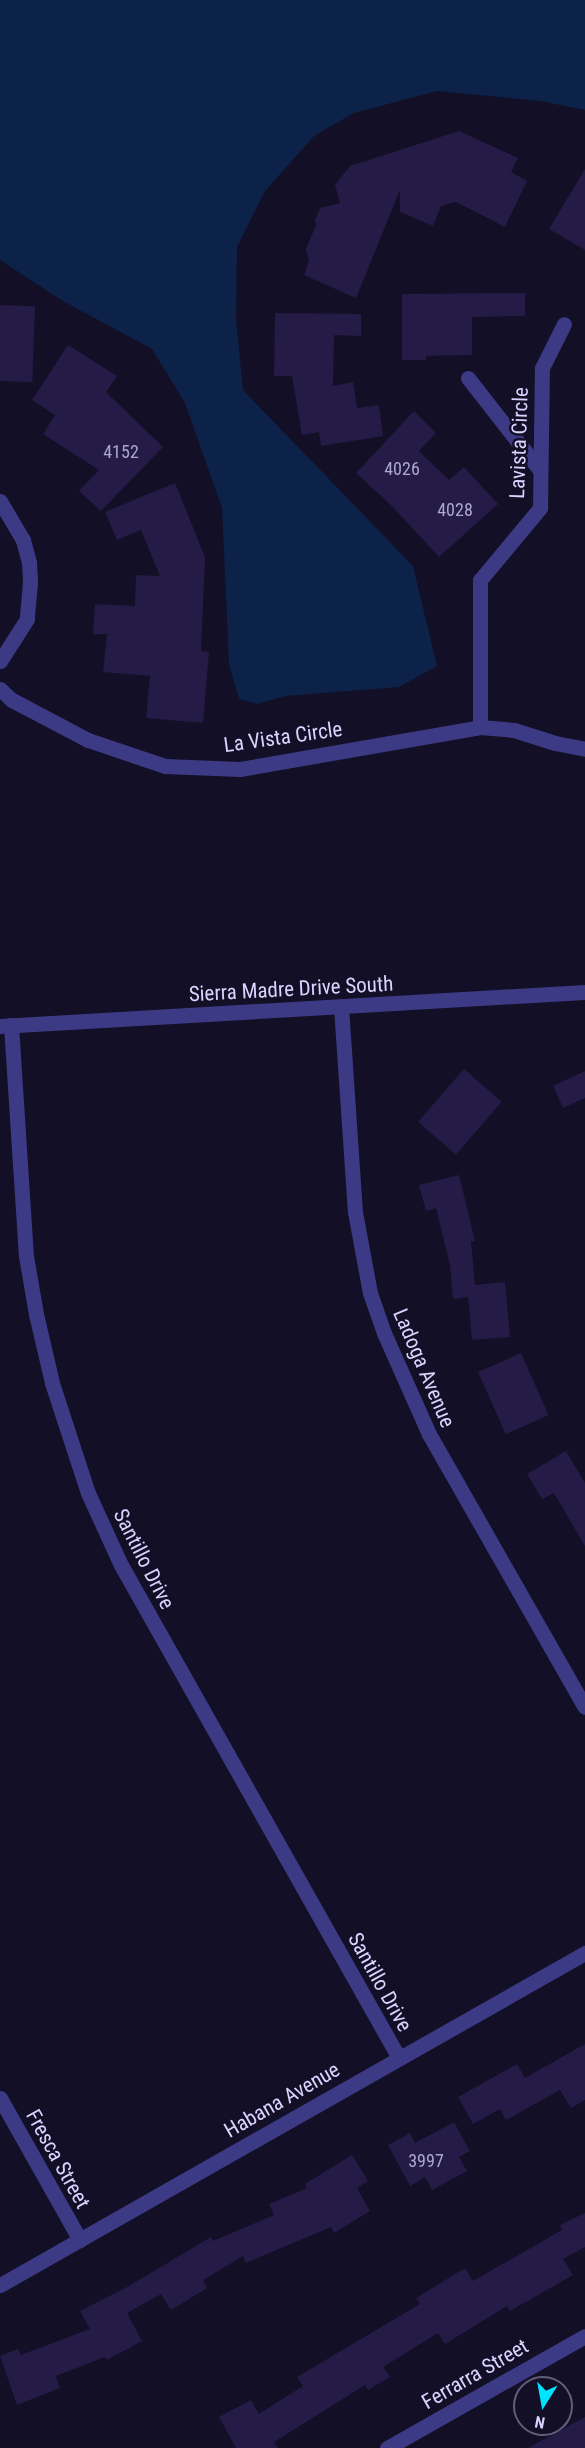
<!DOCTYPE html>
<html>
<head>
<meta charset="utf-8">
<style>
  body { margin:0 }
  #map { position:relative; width:585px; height:2448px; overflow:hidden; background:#130f26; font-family:"Roboto Condensed",sans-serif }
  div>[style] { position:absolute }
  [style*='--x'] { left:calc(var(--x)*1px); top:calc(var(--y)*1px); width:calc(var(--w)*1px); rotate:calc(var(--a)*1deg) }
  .water>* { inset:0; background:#0c2248 }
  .building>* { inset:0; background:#241b47; transform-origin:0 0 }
  .minor>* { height:15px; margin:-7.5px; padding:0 7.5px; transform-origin:7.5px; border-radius:7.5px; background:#3d3a85 }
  span { translate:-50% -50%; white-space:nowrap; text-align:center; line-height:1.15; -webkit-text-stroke:5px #130f26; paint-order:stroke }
  .number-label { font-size:18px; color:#aca6d1 }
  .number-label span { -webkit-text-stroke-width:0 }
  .street-label { font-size:21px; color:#d9d4ff }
  .north { position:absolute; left:513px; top:2376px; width:60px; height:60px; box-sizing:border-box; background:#130f26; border:2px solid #625e7d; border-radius:50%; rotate:191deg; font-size:16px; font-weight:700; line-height:24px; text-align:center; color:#d9d4ff }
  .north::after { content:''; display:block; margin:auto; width:21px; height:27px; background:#00e5ff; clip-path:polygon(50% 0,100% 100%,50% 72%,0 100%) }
</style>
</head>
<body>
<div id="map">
  <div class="water">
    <i style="clip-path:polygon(0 0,585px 0,585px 110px,540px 101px,437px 91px,354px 113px,314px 136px,265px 191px,237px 247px,236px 318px,243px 390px,413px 566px,437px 666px,399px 687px,286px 696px,257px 704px,239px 699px,229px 664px,222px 508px,185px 403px,152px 349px,63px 301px,0 260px)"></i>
  </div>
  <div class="building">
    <i style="clip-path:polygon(459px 131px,518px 158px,511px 172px,527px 181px,505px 227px,456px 202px,441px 206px,433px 226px,400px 212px,400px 190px,356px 298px,304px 275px,309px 261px,306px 249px,316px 225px,315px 220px,320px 208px,340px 203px,335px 185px,350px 166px)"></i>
    <i style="clip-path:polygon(585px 169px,585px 250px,549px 229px)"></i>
    <i style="clip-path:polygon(525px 293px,525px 316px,472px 317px,472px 355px,426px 356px,426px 360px,402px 360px,402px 294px)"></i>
    <i style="left:0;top:305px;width:35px;height:76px;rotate:2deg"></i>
    <i style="clip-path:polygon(275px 313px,361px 314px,361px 336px,334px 335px,333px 386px,353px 382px,357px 408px,379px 405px,383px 436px,321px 446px,319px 432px,302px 435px,292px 376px,274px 376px)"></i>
    <i style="clip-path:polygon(68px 345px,117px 376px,106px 392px,163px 447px,101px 511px,79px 491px,99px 470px,43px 434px,55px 415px,32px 400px)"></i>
    <i style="clip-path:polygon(414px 411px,436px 433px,419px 451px,449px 480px,464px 467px,498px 504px,439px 557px,392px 506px,356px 473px)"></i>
    <i style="clip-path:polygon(175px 483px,205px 557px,201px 651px,209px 652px,203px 723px,146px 718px,150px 676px,103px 672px,107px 634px,93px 634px,95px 604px,135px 606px,136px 575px,160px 576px,141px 530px,117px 540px,105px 512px)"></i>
    <i style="left:464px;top:1069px;width:50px;height:70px;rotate:41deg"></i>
    <i style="clip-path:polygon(585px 1071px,585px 1098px,563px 1108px,553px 1086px)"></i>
    <i style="clip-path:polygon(459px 1175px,475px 1241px,471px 1242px,475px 1285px,505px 1282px,510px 1337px,472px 1340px,468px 1297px,453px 1299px,450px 1265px,436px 1208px,426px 1211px,419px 1185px)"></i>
    <i style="left:521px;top:1353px;width:68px;height:47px;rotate:66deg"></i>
    <i style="clip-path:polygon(566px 1451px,585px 1483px,585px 1546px,554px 1493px,542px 1499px,527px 1474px)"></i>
    <i style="clip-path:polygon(585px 2044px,585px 2100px,571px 2108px,560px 2090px,506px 2120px,500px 2109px,473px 2124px,458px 2097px,517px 2064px,525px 2078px)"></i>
    <i style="clip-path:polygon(454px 2122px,470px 2151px,459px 2157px,467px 2171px,432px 2190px,425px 2177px,410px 2186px,388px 2145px,410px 2133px,415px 2143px)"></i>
    <i style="clip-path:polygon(352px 2155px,368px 2181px,357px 2188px,370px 2211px,334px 2233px,331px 2227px,246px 2263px,243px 2256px,203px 2280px,207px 2288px,171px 2310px,161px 2294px,127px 2313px,142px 2341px,107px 2360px,105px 2357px,56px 2376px,60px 2388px,17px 2405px,0 2356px,18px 2349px,21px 2355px,90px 2329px,80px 2311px,129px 2286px,211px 2237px,213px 2241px,274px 2215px,269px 2204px,307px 2188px,305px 2184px)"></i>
    <i style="clip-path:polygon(585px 2213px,585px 2247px,563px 2259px,573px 2275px,510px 2311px,507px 2306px,445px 2344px,438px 2333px,383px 2367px,390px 2377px,368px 2390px,365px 2385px,274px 2442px,278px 2448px,236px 2448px,219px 2417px,251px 2400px,259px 2414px,303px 2386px,297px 2377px,420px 2304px,416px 2298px,465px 2268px,473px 2281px,562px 2230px,560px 2225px)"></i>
    <i style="clip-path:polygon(585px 2417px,585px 2448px,528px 2448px)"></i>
  </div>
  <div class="minor">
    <i style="--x:468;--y:378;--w:117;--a:52"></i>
    <i style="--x:0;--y:501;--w:45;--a:59.5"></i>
    <i style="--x:23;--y:540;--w:23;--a:75"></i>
    <i style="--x:29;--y:562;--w:20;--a:87"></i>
    <i style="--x:30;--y:582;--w:37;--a:95"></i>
    <i style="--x:27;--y:619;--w:50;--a:122.7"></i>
    <i style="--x:0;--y:689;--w:16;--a:43"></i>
    <i style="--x:12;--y:700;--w:86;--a:27.8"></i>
    <i style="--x:88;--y:740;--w:81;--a:18.7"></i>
    <i style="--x:165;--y:766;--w:75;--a:2.3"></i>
    <i style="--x:240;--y:769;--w:244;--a:-9.9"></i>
    <i style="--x:480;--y:727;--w:34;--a:5"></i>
    <i style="--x:514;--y:730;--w:43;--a:17.6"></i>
    <i style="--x:555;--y:743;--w:31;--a:11"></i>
    <i style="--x:480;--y:727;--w:147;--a:-90"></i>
    <i style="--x:480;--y:580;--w:94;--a:-50.2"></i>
    <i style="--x:540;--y:508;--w:140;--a:-89.2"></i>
    <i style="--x:542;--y:368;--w:49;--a:-63.4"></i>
    <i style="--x:341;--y:1007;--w:205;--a:86.1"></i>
    <i style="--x:355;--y:1212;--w:82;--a:79.5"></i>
    <i style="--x:370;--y:1293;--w:42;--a:70.7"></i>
    <i style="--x:384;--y:1333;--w:111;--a:66"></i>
    <i style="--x:429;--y:1434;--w:314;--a:60.3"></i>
    <i style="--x:11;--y:1025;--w:231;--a:86.3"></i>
    <i style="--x:26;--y:1256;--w:59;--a:80.2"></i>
    <i style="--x:36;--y:1314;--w:71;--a:76.9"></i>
    <i style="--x:52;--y:1383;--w:116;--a:71.9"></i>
    <i style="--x:88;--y:1493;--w:79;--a:65.4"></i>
    <i style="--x:121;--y:1565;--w:566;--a:60.58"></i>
    <i style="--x:0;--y:1026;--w:586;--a:-3.33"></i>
    <i style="--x:0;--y:2098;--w:163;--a:60.6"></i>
    <i style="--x:0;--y:2285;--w:673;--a:-29.58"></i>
    <i style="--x:387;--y:2448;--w:227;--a:-29.5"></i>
  </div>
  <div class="number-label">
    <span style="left:121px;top:452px">4152</span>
    <span style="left:402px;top:469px">4026</span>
    <span style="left:455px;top:510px">4028</span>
    <span style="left:426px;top:2161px">3997</span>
  </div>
  <div class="street-label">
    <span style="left:519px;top:443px;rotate:-88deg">Lavista Circle</span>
    <span style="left:283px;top:737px;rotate:-8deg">La Vista Circle</span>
    <span style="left:291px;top:989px;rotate:-3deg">Sierra Madre Drive South</span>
    <span style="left:424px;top:1368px;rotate:67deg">Ladoga Avenue</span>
    <span style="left:144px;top:1559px;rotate:63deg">Santillo Drive</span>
    <span style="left:380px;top:1982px;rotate:61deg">Santillo Drive</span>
    <span style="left:282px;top:2100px;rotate:-30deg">Habana Avenue</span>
    <span style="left:58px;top:2159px;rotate:61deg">Fresca Street</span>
    <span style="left:475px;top:2374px;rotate:-30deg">Ferrarra Street</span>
  </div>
  <div class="north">N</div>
</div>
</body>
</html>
